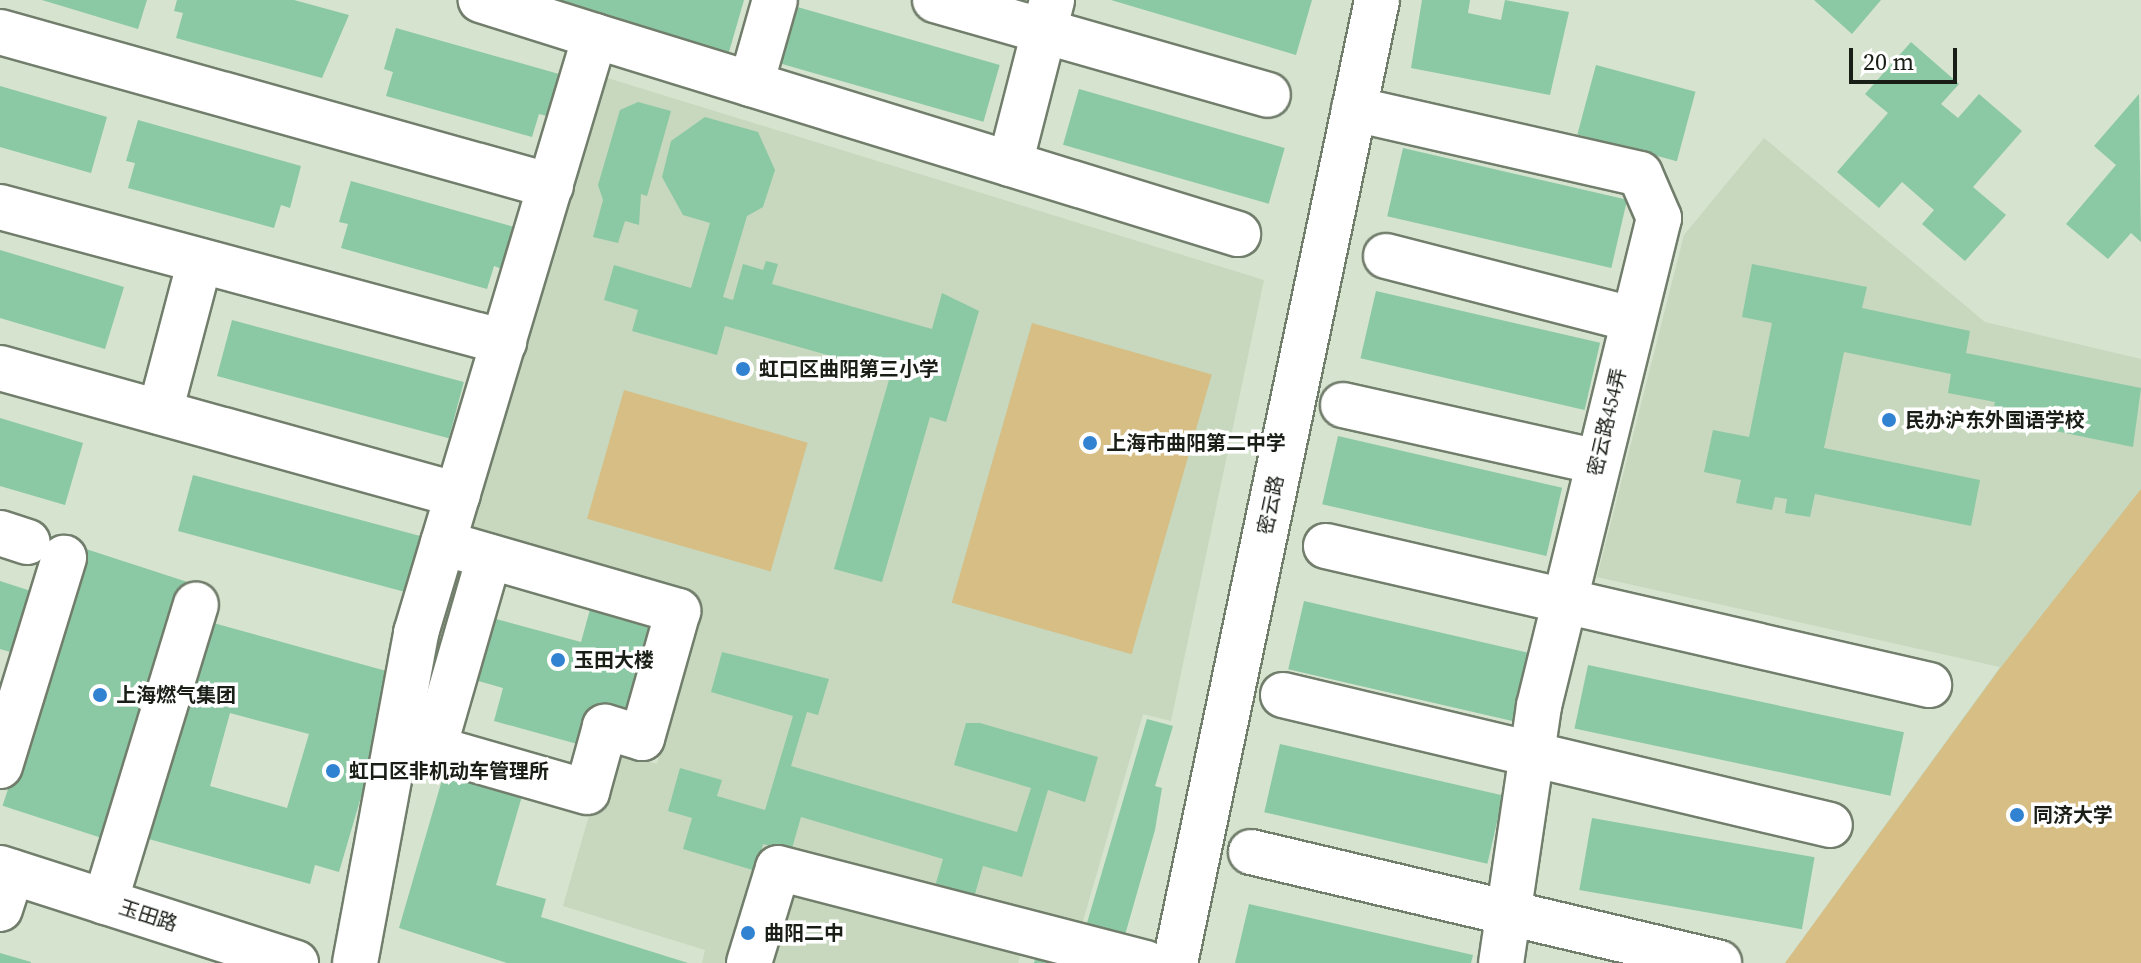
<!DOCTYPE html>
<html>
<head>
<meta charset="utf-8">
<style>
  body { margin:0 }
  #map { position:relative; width:2141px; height:963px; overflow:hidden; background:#d6e3cf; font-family:"Source Serif 4","Noto Sans SC",serif }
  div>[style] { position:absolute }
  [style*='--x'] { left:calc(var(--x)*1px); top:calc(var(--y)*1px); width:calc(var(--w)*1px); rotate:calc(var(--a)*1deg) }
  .built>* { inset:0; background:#c7d8be }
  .green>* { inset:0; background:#d6be85; transform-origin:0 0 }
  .building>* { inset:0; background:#8bc8a4; transform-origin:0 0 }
  .roads { filter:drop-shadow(2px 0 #727e6c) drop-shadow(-2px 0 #727e6c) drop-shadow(0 2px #727e6c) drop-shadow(0 -2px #727e6c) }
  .minor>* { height:44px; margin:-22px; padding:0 22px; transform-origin:22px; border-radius:22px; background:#fff }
  .dots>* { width:22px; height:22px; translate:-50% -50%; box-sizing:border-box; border:4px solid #fff; border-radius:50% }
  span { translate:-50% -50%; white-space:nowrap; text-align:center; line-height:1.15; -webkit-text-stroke:7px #fff; paint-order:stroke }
  .poi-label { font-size:20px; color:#191e16; font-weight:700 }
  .left { translate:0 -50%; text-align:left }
  .street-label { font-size:20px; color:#191e16 }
  .scale { position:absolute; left:1849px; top:48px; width:108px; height:36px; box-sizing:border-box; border:4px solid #191e16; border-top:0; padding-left:10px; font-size:24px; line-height:28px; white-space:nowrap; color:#191e16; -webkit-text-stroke:6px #fff; paint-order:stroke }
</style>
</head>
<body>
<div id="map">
  <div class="built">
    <i style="clip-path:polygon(601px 76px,1264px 280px,1171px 721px,1143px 714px,1074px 952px,1025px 939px,1018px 963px,702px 963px,705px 950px,563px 906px,608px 749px,657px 764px,702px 605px,462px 530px)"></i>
    <i style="clip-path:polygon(1764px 138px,1985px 322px,2141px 359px,2141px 963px,1785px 963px,2000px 667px,1597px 577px,1684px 235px)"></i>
  </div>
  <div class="green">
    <i style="left:1032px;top:323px;width:187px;height:291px;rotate:16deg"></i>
    <i style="left:624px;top:390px;width:191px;height:134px;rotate:16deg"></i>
    <i style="clip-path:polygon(2141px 489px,2141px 963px,1785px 963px,2001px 667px)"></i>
  </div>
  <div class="building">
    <i style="clip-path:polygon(42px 0,147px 0,138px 29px)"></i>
    <i style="clip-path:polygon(177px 0,294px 0,349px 15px,322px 78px,176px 38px,183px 13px,174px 11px)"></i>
    <i style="clip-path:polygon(552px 0,744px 0,729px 52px)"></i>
    <i style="clip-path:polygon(1111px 0,1312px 0,1296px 55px)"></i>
    <i style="clip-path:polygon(1422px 0,1470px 0,1468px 13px,1501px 20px,1505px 0,1569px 12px,1550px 95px,1411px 68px)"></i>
    <i style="clip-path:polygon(1814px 0,1881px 0,1852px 34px)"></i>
    <i style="left:794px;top:6px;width:214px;height:59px;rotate:16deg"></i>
    <i style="clip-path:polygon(396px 28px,559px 74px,547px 116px,539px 114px,532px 137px,386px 96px,393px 72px,384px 69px)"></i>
    <i style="clip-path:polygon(1911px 42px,1959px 84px,1941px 104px,1958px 118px,1979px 94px,2022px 131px,1973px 187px,2006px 215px,1965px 261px,1922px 224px,1934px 210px,1902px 182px,1879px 208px,1837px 172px,1888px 113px,1865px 94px)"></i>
    <i style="left:1596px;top:65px;width:103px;height:72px;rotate:15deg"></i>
    <i style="clip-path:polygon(0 86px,107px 117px,91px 173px,0 147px)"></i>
    <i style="left:1079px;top:89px;width:214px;height:58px;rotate:16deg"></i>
    <i style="clip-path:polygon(2139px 94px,2141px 242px,2131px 233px,2108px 259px,2066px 224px,2116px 165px,2094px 146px)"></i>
    <i style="clip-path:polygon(638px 102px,671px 111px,647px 196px,641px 194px,639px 225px,625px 221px,618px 243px,593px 237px,603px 200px,598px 185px,620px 110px)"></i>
    <i style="clip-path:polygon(705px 117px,758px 132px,775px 170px,763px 207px,747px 216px,723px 297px,733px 300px,743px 264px,763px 270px,766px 261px,778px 264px,772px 284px,932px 329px,942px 293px,979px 311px,946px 422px,930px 417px,882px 582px,834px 569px,891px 373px,725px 326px,717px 355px,632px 331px,638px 310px,604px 300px,614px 265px,691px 288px,710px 223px,683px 215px,662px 177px,671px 141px)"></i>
    <i style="clip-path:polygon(138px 120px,301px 166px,290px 208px,281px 205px,274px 228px,128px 188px,135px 163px,126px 161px)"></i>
    <i style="left:1403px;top:148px;width:230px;height:70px;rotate:13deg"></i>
    <i style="clip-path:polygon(351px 181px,514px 227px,502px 269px,494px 266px,487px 289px,341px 248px,348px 224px,339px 222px)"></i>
    <i style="clip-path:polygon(0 250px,124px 287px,105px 349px,0 318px)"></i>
    <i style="clip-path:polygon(1752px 264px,1867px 287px,1862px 308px,1970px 331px,1966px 353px,2141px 388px,2133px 447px,1991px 418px,1995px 402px,1948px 393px,1951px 374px,1844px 352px,1824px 448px,1980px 480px,1971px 526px,1815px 494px,1810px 517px,1785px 513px,1787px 499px,1775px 497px,1772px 510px,1736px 503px,1741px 480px,1704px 472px,1713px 430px,1749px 437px,1772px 323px,1742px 317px)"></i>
    <i style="left:1376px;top:291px;width:230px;height:69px;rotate:13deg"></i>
    <i style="left:232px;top:320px;width:240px;height:58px;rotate:15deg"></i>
    <i style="clip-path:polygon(0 418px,83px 443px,65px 505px,0 486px)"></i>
    <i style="left:1338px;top:436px;width:230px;height:70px;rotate:13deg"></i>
    <i style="left:193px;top:475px;width:241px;height:58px;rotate:15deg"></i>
    <i style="left:86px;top:549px;width:114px;height:270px;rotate:18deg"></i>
    <i style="clip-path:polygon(0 581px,34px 592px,14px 653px,0 649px)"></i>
    <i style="clip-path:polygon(594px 595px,656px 612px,626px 721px,588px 747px,494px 721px,503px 688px,468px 678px,485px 616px,581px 642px)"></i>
    <i style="left:1304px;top:601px;width:230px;height:70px;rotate:13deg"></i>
    <i style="clip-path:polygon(evenodd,199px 619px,397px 674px,339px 872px,315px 865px,310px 884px,138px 836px,199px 619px,230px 713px,309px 734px,287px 808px,210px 786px,230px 713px)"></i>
    <i style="clip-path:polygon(722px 652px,829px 679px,818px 715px,807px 712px,791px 766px,1017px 832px,1031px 788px,954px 765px,966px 723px,980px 723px,1098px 757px,1085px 802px,1048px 790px,1022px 877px,983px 866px,973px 901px,934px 890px,943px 859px,801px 817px,791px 852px,763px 844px,756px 871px,683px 849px,692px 818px,668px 811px,680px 768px,722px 780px,717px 796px,765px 810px,793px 716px,711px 692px)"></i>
    <i style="left:1588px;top:665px;width:323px;height:65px;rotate:12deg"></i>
    <i style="clip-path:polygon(1147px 719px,1173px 726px,1155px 786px,1162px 788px,1155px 830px,1117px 963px,1034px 963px,1039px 946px,1077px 957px)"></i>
    <i style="left:1280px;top:744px;width:229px;height:70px;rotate:13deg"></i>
    <i style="clip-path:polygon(444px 773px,522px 796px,496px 885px,546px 899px,541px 917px,688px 963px,507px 963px,399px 928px)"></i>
    <i style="left:1592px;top:818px;width:226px;height:73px;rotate:10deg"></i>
    <i style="clip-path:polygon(1249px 904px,1473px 955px,1471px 963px,1235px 963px)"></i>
    <i style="clip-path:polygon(0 953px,31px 962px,31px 963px,0 963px)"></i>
  </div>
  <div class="roads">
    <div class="minor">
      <i style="--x:935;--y:0;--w:346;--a:15.9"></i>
      <i style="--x:0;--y:32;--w:572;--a:15.62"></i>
      <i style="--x:595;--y:36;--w:673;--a:17.12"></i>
      <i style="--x:751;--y:84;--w:87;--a:-74.1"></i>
      <i style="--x:1354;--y:109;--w:293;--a:12.8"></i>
      <i style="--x:1640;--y:174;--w:48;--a:66.6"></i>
      <i style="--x:1659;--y:218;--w:503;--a:103.82"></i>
      <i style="--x:1539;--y:706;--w:260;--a:98.4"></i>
      <i style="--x:1010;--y:164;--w:169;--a:-75.6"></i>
      <i style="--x:0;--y:207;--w:522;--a:15"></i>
      <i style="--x:1386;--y:256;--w:254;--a:14.4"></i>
      <i style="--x:0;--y:368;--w:475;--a:15.5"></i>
      <i style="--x:1343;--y:405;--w:260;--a:12.6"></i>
      <i style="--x:160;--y:412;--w:156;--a:-75.2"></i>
      <i style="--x:0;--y:533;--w:29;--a:18"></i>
      <i style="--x:443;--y:543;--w:245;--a:16.1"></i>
      <i style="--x:678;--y:611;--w:132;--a:105.8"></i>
      <i style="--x:642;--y:738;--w:39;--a:-163"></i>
      <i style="--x:605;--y:727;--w:67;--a:105.5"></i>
      <i style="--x:587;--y:792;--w:159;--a:-164"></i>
      <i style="--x:434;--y:748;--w:199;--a:-73.9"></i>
      <i style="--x:1326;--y:546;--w:619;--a:12.98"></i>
      <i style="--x:1283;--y:695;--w:562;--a:13.37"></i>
      <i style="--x:0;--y:766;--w:218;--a:-72.9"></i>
      <i style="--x:1251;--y:852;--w:481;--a:13.3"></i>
      <i style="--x:0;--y:868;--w:311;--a:17.8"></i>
      <i style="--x:105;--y:902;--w:311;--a:-73"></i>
      <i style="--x:0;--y:909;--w:39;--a:-72"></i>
      <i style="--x:355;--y:963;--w:336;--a:-79.5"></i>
      <i style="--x:416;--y:633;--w:623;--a:-73.31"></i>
      <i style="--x:595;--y:36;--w:120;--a:-162.5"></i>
      <i style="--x:749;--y:963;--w:99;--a:-73"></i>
      <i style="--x:778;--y:868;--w:380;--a:14.5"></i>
      <i style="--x:1175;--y:963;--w:984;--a:-78.15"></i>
    </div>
  </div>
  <div class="dots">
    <i style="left:743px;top:369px;background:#3182d1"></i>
    <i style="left:1889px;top:420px;background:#3182d1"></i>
    <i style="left:1090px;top:443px;background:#3182d1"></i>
    <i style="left:558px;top:660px;background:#3182d1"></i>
    <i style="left:100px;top:695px;background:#3182d1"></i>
    <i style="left:333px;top:771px;background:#3182d1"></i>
    <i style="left:2017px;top:815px;background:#3182d1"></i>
    <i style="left:748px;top:933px;background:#3182d1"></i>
  </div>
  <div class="poi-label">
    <span class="left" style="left:759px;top:369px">虹口区曲阳第三小学</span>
    <span class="left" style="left:1905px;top:420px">民办沪东外国语学校</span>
    <span class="left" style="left:1106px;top:443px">上海市曲阳第二中学</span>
    <span class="left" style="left:574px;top:660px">玉田大楼</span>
    <span class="left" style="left:116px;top:695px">上海燃气集团</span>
    <span class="left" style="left:349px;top:771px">虹口区非机动车管理所</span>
    <span class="left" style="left:2033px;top:815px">同济大学</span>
    <span class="left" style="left:764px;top:933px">曲阳二中</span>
  </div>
  <div class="street-label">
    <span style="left:1607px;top:422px;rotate:-77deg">密云路454弄</span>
    <span style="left:1271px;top:505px;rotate:-78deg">密云路</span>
    <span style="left:148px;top:916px;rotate:18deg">玉田路</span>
  </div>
  <div class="scale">20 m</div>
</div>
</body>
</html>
